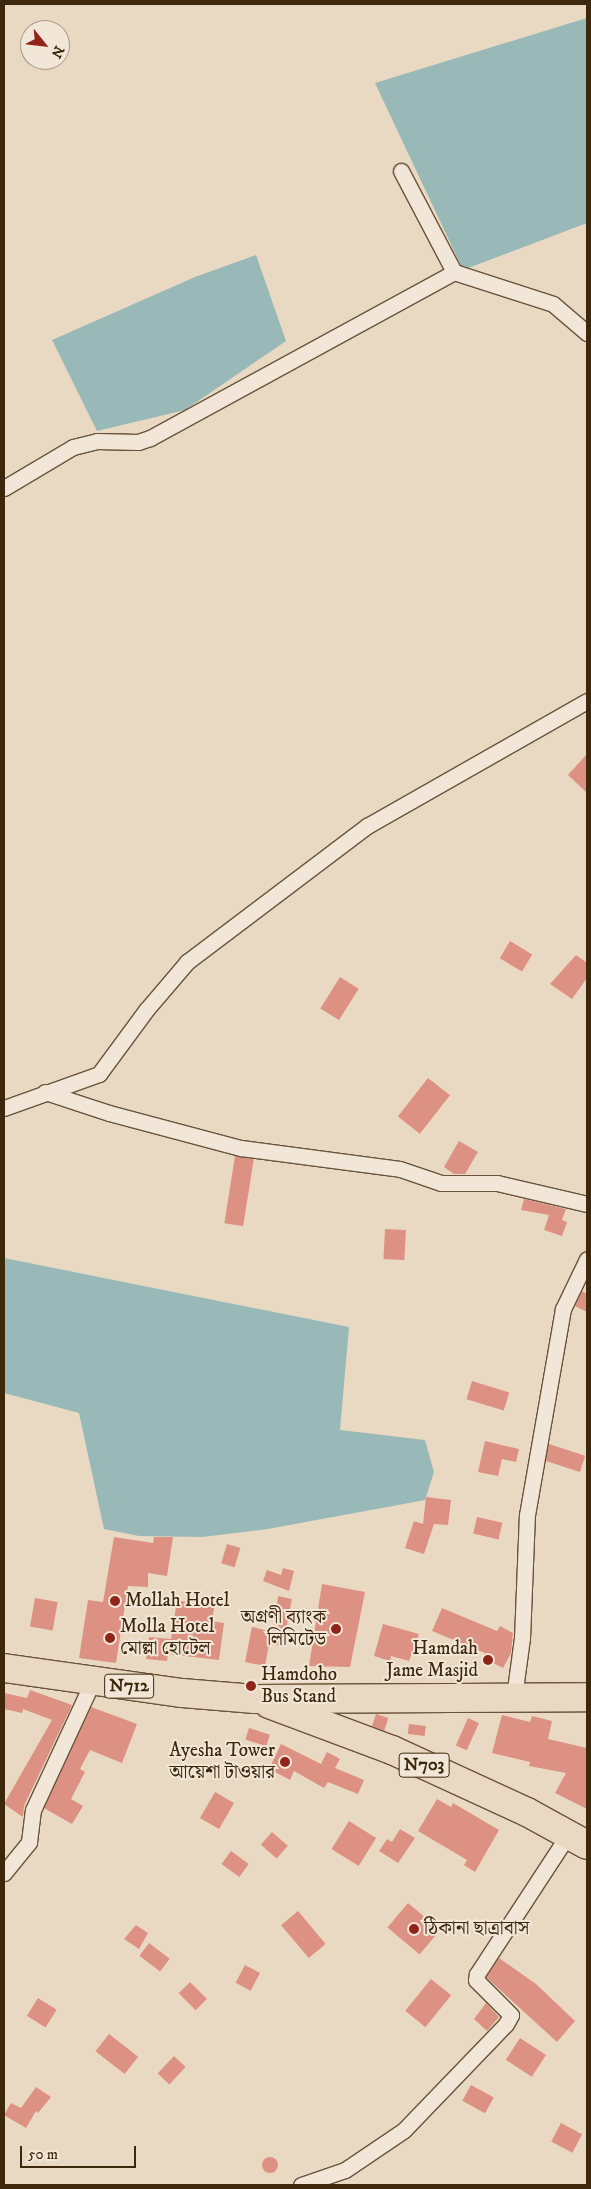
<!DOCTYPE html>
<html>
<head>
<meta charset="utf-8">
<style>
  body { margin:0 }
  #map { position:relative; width:591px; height:2189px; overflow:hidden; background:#ead9c2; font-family:"IM FELL DW Pica","Noto Serif Bengali",serif }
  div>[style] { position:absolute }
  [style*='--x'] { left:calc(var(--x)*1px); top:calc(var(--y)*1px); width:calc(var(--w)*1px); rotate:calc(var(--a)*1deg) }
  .water>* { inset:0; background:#98b9b8 }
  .building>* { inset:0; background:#dd9183; transform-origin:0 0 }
  .round { border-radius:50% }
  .roads { filter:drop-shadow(1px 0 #68543a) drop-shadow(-1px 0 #68543a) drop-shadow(0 1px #68543a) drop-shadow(0 -1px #68543a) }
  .street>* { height:15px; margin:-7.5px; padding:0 7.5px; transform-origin:7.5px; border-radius:7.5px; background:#f1e6d7 }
  .highway>* { height:28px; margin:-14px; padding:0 14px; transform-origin:14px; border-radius:14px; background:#ead9c2 }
  .dots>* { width:14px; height:14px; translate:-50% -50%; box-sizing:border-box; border:2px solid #f1e6d7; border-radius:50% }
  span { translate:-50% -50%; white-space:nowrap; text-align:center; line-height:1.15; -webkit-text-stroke:4px #f1e6d7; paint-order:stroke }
  .shield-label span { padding:1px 4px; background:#f1e6d7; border:1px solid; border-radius:4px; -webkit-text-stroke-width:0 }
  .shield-label { font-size:18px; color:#3d280c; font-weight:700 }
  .poi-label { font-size:19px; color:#3d280c }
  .left { translate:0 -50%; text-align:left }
  .right { translate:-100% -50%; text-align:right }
  .frame { position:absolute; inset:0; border:5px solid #3d280c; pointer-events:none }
  .north { position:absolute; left:20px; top:20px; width:50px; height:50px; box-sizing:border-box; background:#f1e6d7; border:1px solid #a99a86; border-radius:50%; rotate:119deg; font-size:14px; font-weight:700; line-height:20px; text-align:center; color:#3d280c }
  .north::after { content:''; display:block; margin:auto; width:18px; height:22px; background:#8f2418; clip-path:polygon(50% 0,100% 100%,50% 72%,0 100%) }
  .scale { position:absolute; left:20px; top:2146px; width:116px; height:22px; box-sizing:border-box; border:2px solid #3d280c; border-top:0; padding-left:6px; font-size:15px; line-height:18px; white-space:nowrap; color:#3d280c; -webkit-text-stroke:4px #f1e6d7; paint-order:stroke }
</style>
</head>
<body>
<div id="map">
  <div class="water">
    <i style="clip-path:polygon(587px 18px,587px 223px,463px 270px,375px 83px)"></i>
    <i style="clip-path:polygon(256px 255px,286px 341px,185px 410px,97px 431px,52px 340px,195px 277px)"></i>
    <i style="clip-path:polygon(4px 1258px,349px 1327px,340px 1430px,425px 1440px,434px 1472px,425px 1500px,268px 1529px,202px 1537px,139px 1536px,104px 1529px,79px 1413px,4px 1393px)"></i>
  </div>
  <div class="building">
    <i style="clip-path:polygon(587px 754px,587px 793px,568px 775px)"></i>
    <i style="left:510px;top:941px;width:26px;height:20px;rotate:31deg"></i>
    <i style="clip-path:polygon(576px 955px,587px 963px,587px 978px,572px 999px,550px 984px)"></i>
    <i style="left:340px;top:977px;width:22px;height:37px;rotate:32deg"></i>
    <i style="left:428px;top:1078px;width:28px;height:49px;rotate:38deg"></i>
    <i style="clip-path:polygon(459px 1141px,478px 1152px,465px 1174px,454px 1174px,444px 1167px)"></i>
    <i style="left:235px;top:1156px;width:19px;height:68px;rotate:9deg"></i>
    <i style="clip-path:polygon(524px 1199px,566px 1209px,562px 1220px,567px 1222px,562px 1236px,544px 1230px,549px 1215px,521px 1210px)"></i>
    <i style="left:385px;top:1229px;width:21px;height:30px;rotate:3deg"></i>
    <i style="clip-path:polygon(582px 1291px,587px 1294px,587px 1312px,575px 1306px)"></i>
    <i style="left:472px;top:1381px;width:39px;height:19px;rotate:17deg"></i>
    <i style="clip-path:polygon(485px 1441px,519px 1449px,516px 1462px,502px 1459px,498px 1476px,478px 1472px)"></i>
    <i style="left:549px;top:1444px;width:38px;height:17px;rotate:18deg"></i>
    <i style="clip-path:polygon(426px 1497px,451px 1500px,448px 1525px,434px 1524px,424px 1554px,405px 1548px,414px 1521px,423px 1524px)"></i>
    <i style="left:477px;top:1517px;width:26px;height:17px;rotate:13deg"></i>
    <i style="clip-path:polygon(114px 1537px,153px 1543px,154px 1537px,173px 1537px,167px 1576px,148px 1573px,148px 1587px,128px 1586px,116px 1663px,79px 1658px,88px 1600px,103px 1602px)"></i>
    <i style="left:227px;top:1544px;width:14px;height:20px;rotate:17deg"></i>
    <i style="clip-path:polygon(283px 1568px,294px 1571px,289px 1591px,263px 1581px,267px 1570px,281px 1575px)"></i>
    <i style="clip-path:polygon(322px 1584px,365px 1592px,350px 1667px,309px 1666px)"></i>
    <i style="clip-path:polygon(278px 1596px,292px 1599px,283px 1646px,269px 1644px,265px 1666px,245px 1662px,252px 1627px,273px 1632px)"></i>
    <i style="left:35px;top:1598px;width:23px;height:29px;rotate:10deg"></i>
    <i style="clip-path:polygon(177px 1600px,214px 1608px,212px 1621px,224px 1623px,219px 1660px,168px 1654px,167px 1661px,146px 1659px,149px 1637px,171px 1639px)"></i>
    <i style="clip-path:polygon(442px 1608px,497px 1631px,500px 1626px,513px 1633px,511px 1653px,503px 1668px,483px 1658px,485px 1653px,432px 1631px)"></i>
    <i style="clip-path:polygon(383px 1624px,419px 1634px,409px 1661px,391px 1656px,390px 1661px,374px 1656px)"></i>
    <i style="clip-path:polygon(30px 1690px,72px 1705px,24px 1806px,23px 1817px,4px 1804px,52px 1720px,23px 1709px,22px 1713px,4px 1709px,4px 1693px,27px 1698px)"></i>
    <i style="clip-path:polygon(91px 1707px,137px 1724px,122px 1763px,90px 1750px,80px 1769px,85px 1772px,71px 1799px,83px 1806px,72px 1824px,44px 1808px)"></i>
    <i style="left:376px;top:1714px;width:13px;height:13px;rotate:18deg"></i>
    <i style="clip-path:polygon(502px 1715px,530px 1722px,532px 1716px,552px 1721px,548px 1739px,587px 1748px,587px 1809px,555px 1793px,566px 1773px,529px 1766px,530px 1762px,492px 1753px)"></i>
    <i style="left:468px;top:1718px;width:12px;height:30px;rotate:24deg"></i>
    <i style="left:409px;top:1724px;width:17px;height:10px;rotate:7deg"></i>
    <i style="left:249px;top:1728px;width:22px;height:12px;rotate:18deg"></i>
    <i style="clip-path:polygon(281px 1744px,321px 1764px,327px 1752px,340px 1759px,335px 1768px,364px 1780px,358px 1794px,328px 1782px,324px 1788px,294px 1771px,290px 1780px,269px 1769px)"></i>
    <i style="left:215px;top:1792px;width:22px;height:30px;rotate:30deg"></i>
    <i style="clip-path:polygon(437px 1799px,451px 1807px,453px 1803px,499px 1830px,475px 1872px,464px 1865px,467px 1860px,418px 1831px)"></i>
    <i style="left:349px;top:1821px;width:32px;height:33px;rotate:32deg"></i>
    <i style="clip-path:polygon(400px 1829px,415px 1838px,398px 1863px,379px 1851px,387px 1839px,392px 1842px)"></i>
    <i style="left:272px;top:1832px;width:21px;height:17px;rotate:41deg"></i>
    <i style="left:231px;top:1851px;width:22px;height:16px;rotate:36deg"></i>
    <i style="left:408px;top:1903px;width:42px;height:32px;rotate:40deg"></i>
    <i style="left:298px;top:1911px;width:43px;height:22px;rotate:50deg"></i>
    <i style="clip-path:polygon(136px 1925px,148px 1933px,139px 1949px,124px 1939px)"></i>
    <i style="left:149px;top:1943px;width:26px;height:16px;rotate:37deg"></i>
    <i style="clip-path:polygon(499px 1958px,536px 1984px,575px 2021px,557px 2042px,486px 1977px)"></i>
    <i style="left:245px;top:1965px;width:17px;height:20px;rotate:28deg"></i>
    <i style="left:431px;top:1979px;width:26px;height:41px;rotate:39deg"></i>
    <i style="left:190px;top:1982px;width:24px;height:16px;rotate:45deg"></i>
    <i style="left:38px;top:1998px;width:22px;height:21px;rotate:32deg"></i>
    <i style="clip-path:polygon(486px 2003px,499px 2017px,487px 2031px,474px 2019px)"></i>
    <i style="left:109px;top:2034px;width:37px;height:22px;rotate:38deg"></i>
    <i style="left:520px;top:2038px;width:31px;height:26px;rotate:33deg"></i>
    <i style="left:174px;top:2056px;width:16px;height:24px;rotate:43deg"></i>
    <i style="left:471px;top:2085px;width:26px;height:18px;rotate:29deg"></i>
    <i style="clip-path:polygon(36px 2087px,51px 2097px,38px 2113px,36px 2111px,26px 2128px,4px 2115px,11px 2103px,21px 2108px)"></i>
    <i style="left:561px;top:2123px;width:24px;height:21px;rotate:28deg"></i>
    <i class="round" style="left:262px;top:2157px;width:16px;height:16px"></i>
  </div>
  <div class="roads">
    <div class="street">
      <i style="--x:401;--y:171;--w:114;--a:62.3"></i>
      <i style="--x:4;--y:488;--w:80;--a:-30.7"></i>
      <i style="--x:73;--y:447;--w:25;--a:-14"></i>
      <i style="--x:97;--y:441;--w:41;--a:1.4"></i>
      <i style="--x:138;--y:442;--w:13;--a:-18"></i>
      <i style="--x:150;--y:438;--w:346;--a:-28.6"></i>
      <i style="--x:454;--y:272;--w:104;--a:17.9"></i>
      <i style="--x:553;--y:304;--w:45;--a:40.5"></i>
      <i style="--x:45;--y:1092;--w:67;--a:18.2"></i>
      <i style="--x:109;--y:1113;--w:137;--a:14.9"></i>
      <i style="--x:241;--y:1148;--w:160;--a:7.5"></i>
      <i style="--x:400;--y:1169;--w:43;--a:18.9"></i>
      <i style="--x:441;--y:1183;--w:56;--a:0"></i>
      <i style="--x:497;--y:1183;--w:92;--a:13.1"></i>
      <i style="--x:4;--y:1108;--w:101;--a:-19.7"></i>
      <i style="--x:99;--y:1074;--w:81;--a:-53.6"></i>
      <i style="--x:147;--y:1009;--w:62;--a:-49.6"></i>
      <i style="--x:187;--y:962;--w:226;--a:-37.1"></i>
      <i style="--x:367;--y:826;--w:253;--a:-29.6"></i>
      <i style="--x:514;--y:1697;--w:60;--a:-82.3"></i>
      <i style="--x:522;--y:1638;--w:123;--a:-87.7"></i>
      <i style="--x:527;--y:1515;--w:209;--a:-80.1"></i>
      <i style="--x:563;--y:1309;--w:55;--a:-64.4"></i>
      <i style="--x:4;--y:1873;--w:40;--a:-51"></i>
      <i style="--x:29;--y:1842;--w:32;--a:-83"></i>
      <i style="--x:33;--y:1810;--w:142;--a:-65.1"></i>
      <i style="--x:301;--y:2185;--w:46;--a:-18.8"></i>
      <i style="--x:345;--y:2170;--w:71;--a:-34.1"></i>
      <i style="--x:404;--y:2130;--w:147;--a:-46.1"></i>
      <i style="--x:506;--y:2024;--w:10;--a:-61"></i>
      <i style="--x:511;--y:2015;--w:49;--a:-135"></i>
      <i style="--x:476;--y:1980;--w:6;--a:-81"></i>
      <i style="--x:477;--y:1974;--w:166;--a:-56.8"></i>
    </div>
    <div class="highway">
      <i style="--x:4;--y:1668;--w:180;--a:8"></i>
      <i style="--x:182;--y:1693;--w:73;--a:4.7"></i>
      <i style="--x:255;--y:1699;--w:332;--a:-0.3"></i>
      <i style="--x:269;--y:1704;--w:131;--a:20.5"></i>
      <i style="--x:392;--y:1750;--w:149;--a:24.7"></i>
      <i style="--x:527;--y:1812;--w:68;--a:28.8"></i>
    </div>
  </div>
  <div class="dots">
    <i style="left:115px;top:1601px;background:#8f2418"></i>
    <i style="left:336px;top:1629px;background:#8f2418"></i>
    <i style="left:110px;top:1638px;background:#8f2418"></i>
    <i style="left:488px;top:1660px;background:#8f2418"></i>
    <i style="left:251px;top:1686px;background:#8f2418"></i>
    <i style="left:285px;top:1762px;background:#8f2418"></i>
    <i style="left:414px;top:1929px;background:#8f2418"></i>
  </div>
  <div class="shield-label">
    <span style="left:129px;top:1686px">N712</span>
    <span style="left:424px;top:1765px">N703</span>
  </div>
  <div class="poi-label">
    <span class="left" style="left:125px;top:1601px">Mollah Hotel</span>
    <span class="right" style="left:326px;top:1629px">অগ্রণী ব্যাংক<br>লিমিটেড</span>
    <span class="left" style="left:120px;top:1638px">Molla Hotel<br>মোল্লা হোটেল</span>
    <span class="right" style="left:478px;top:1660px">Hamdah<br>Jame Masjid</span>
    <span class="left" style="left:261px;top:1686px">Hamdoho<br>Bus Stand</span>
    <span class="right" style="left:275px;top:1762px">Ayesha Tower<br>আয়েশা টাওয়ার</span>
    <span class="left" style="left:424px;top:1929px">ঠিকানা ছাত্রাবাস</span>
  </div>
  <div class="frame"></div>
  <div class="north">N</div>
  <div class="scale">50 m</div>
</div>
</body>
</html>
